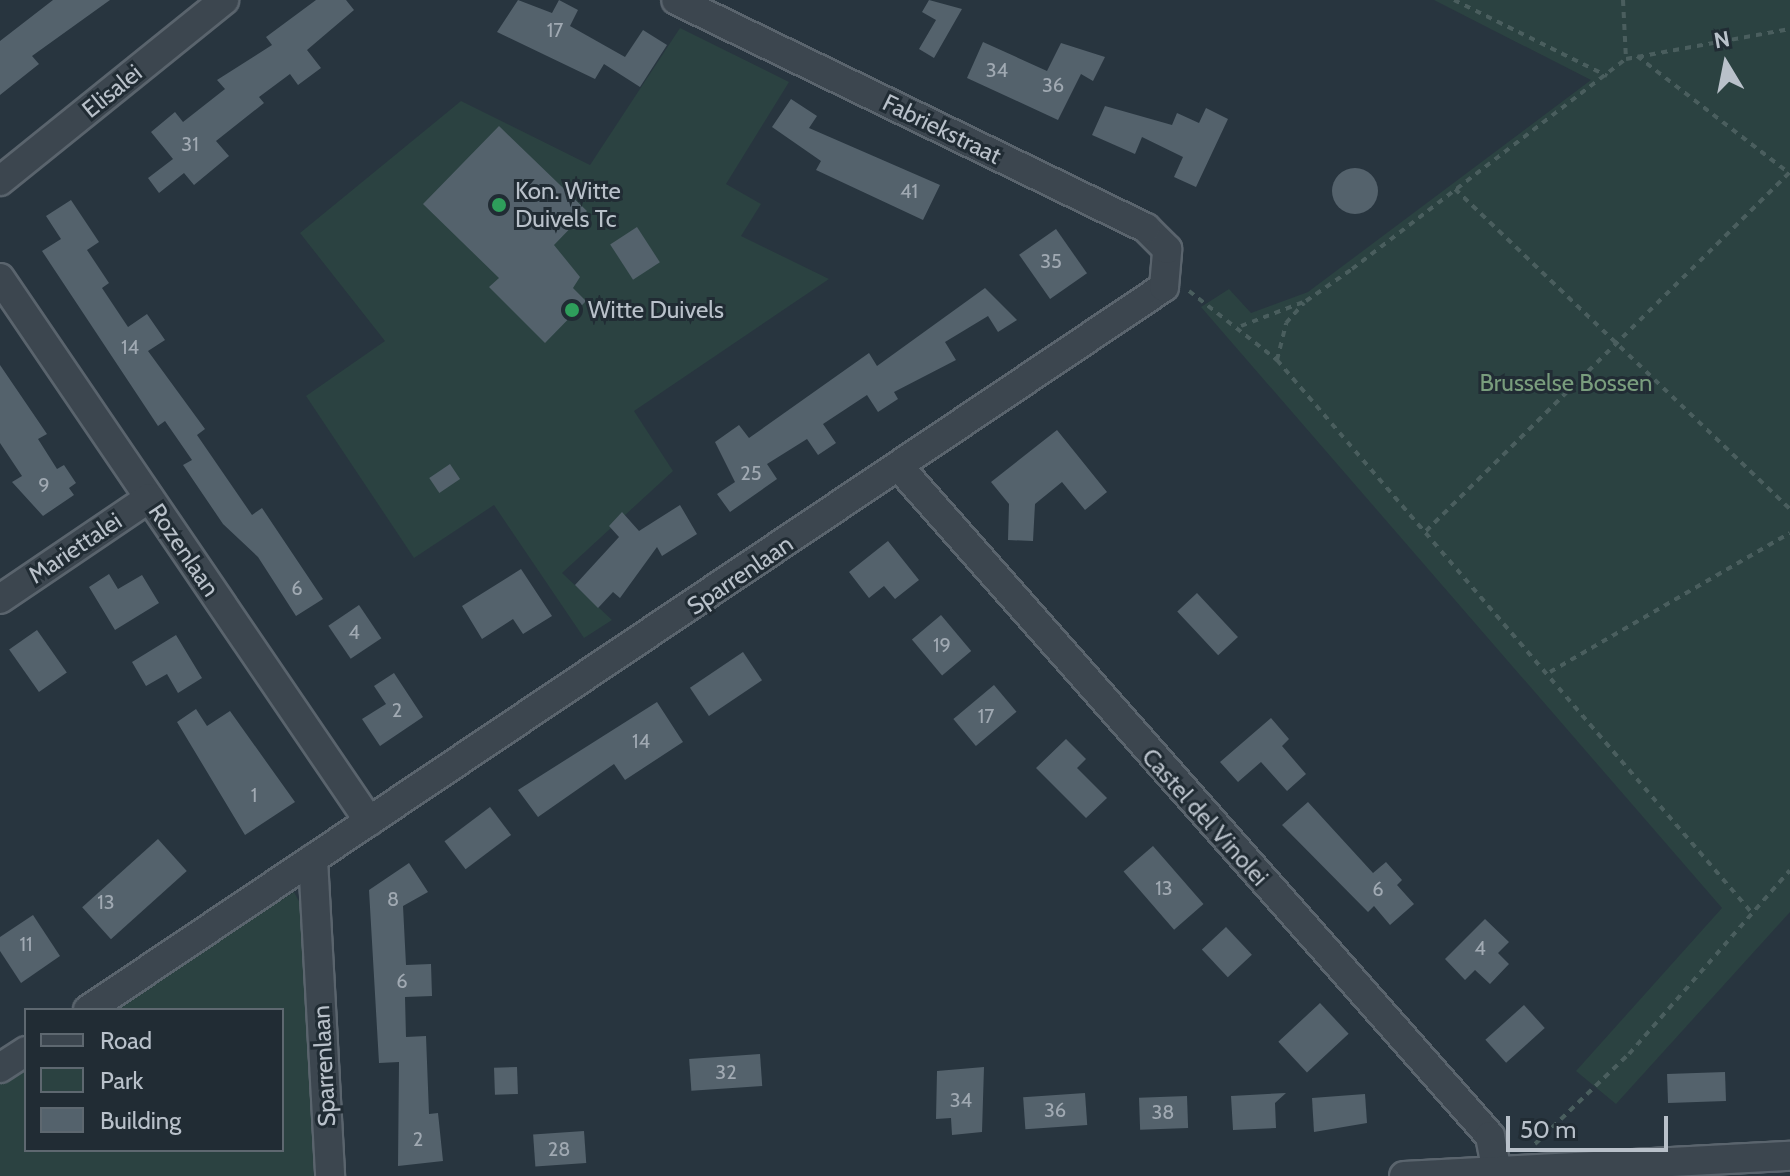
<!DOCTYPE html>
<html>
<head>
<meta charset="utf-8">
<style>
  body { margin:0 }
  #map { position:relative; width:1790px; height:1176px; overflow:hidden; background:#28353f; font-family:Cabin,sans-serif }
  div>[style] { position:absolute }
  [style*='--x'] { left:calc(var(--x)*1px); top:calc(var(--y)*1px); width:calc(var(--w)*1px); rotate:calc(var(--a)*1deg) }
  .green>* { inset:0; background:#2b4241 }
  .building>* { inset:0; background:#54626c; transform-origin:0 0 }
  .round { border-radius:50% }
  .path>* { height:4px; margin-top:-2px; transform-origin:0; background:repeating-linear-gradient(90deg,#4a5e5e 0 6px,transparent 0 12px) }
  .roads { filter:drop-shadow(2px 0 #5a646d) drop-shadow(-2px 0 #5a646d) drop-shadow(0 2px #5a646d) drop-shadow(0 -2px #5a646d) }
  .minor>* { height:28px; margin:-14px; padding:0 14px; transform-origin:14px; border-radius:14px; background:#3c464f }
  .dots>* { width:22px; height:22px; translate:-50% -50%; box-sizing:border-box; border:4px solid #212c34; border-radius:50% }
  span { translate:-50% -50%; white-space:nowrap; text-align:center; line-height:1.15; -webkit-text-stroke:6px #212c34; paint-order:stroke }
  .number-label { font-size:20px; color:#a0a9b2 }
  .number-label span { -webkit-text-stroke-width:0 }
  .street-label { font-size:24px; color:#b9c1ca }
  .poi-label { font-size:24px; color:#b9c1ca }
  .left { translate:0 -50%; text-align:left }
  .park-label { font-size:24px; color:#799d7d }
  .legend { position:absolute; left:24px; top:1008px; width:260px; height:144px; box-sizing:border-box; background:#212c34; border:2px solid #5e6870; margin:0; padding:10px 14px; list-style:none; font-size:24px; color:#b9c1ca }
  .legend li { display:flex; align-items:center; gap:16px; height:40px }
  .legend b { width:40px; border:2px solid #5e6870 }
  .north { position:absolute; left:1686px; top:24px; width:80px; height:80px; -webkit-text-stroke:6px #212c34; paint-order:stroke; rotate:350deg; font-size:22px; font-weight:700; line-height:32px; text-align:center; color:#b9c1ca }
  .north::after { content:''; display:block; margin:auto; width:28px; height:36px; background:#b9c1ca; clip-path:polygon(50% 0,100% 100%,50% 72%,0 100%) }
  .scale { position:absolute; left:1506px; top:1116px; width:162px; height:36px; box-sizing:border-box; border:4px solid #b9c1ca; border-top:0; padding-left:10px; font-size:24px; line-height:28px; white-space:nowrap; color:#b9c1ca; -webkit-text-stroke:6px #212c34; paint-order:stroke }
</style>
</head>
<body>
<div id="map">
  <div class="green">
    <i style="clip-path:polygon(1434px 0,1790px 0,1790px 912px,1616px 1104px,1576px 1071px,1722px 908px,1201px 307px,1229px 289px,1251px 313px,1308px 292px,1591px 80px)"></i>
    <i style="clip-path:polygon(680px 28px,789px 82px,726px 184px,761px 204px,741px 236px,829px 279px,634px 411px,673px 471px,562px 573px,612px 620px,584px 638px,494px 505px,414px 558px,306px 396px,385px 341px,300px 233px,461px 101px,590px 165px)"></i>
    <i style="clip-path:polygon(294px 892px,301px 905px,314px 1176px,0 1176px,0 1083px,26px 1066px,26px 1150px,282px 1150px,282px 1010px,109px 1010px)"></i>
  </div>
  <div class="building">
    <i style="clip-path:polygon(53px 0,110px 0,32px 56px,39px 64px,0 95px,0 41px)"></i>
    <i style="clip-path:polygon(316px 0,346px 0,354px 10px,307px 50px,321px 68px,298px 85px,290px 74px,259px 97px,264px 103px,216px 141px,229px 156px,194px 185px,184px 173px,159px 193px,148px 178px,173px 159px,151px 132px,175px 112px,183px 122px,225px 89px,217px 80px,272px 45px,266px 37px)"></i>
    <i style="clip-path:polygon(518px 0,552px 13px,559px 0,578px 10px,570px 26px,625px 57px,643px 30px,667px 45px,640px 87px,604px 64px,595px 79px,497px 32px)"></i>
    <i style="clip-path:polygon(929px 0,962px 9px,934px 58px,919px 49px,936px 20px,922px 12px)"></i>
    <i style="clip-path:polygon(983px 42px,1047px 71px,1061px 43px,1105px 57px,1093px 81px,1081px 74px,1058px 120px,967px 78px)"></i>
    <i style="clip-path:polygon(791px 99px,817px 116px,809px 128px,940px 185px,923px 220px,816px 170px,821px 161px,772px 127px)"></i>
    <i style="clip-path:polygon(1105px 106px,1172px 125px,1177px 113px,1199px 123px,1206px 108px,1228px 119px,1196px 187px,1174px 177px,1183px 157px,1142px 137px,1135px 154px,1092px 135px)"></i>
    <i style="clip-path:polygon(499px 126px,587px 211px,554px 245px,580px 277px,573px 288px,586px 301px,545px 343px,489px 287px,499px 278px,423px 204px)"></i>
    <i class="round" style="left:1332px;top:168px;width:46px;height:46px"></i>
    <i style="clip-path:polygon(71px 200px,99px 242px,87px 250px,109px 283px,102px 288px,128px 327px,147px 314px,165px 340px,148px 351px,205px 429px,197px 435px,252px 515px,262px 508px,323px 599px,296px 616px,258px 557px,223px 524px,183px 465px,192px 460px,165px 421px,158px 426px,42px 251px,61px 239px,46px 216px)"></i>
    <i style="left:637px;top:227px;width:42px;height:32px;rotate:57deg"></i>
    <i style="left:1056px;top:229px;width:54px;height:45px;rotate:55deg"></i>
    <i style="clip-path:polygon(985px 288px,1017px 320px,998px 332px,988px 316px,945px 342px,956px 360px,894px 392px,898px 399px,878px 412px,867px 395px,823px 424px,836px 443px,818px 455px,807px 439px,767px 464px,777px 479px,730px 512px,717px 494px,735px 482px,715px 442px,739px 425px,749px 438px,869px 353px,877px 366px)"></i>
    <i style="clip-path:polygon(0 365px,47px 434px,38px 439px,57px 469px,64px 465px,76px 483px,69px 488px,74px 495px,43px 516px,12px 482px,22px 476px,0 443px)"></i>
    <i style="clip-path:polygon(1057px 430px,1107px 492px,1085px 510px,1062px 482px,1035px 504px,1033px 541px,1008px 540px,1009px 504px,991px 482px)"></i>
    <i style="left:450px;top:464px;width:18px;height:25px;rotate:56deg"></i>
    <i style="clip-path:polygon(680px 505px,697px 534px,662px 556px,657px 547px,620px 598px,613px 592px,598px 608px,575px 585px,619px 537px,609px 526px,622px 512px,639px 531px)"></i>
    <i style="clip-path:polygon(888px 541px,919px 580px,895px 599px,884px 586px,869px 598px,849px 572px)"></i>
    <i style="clip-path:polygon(521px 569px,552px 616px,523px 634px,513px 619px,482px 639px,462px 606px)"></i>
    <i style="clip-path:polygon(109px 574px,118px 589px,142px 575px,159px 603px,115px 630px,89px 587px)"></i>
    <i style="left:1197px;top:593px;width:60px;height:27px;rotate:47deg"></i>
    <i style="left:359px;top:605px;width:40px;height:37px;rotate:56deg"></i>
    <i style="left:941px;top:615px;width:47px;height:38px;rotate:50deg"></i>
    <i style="left:37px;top:630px;width:52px;height:34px;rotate:55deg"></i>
    <i style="clip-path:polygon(176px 635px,202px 678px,178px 693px,167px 674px,146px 686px,132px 662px)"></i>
    <i style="left:743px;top:652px;width:34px;height:64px;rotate:56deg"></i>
    <i style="clip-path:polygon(394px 673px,423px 717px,380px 746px,362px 719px,386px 704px,374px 686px)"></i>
    <i style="left:994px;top:685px;width:35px;height:53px;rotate:50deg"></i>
    <i style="clip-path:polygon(657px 702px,683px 742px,625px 780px,614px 764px,538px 817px,518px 790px)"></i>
    <i style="clip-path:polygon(196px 709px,207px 726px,230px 711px,295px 802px,245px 835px,177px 722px)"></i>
    <i style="clip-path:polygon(1271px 718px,1289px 739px,1282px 746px,1306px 774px,1287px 791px,1261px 762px,1238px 782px,1220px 762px)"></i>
    <i style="clip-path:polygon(1066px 739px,1086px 759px,1077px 768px,1107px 798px,1086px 818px,1036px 768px)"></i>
    <i style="clip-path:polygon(1308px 802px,1373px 873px,1386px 862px,1402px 880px,1397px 885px,1414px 904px,1390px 925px,1374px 906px,1368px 912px,1282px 825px)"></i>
    <i style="left:490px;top:807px;width:35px;height:57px;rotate:53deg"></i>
    <i style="left:158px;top:839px;width:43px;height:102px;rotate:48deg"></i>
    <i style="left:1153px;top:846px;width:77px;height:39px;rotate:49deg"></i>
    <i style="clip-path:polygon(409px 863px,428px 892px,403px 906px,406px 965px,431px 964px,432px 996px,405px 997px,406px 1037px,426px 1036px,429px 1114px,438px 1113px,443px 1161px,398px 1166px,399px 1062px,379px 1063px,369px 890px)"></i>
    <i style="clip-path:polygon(33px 915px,60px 956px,21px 983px,0 951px,0 937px)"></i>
    <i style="clip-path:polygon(1485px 919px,1509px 942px,1498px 953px,1509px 964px,1490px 984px,1475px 970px,1465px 980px,1445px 959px)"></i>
    <i style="left:1226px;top:927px;width:38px;height:33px;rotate:47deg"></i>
    <i style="left:1320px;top:1003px;width:42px;height:57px;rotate:47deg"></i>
    <i style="left:1524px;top:1005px;width:31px;height:52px;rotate:48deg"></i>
    <i style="left:760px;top:1054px;width:32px;height:71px;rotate:86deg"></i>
    <i style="left:517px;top:1067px;width:27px;height:23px;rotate:88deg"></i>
    <i style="clip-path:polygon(984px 1067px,982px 1132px,952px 1135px,951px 1118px,936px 1119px,937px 1071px)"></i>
    <i style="left:1725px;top:1072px;width:29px;height:58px;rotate:88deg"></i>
    <i style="left:1085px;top:1093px;width:32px;height:62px;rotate:86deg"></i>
    <i style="clip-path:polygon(1286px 1093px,1275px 1103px,1276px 1128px,1233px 1130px,1231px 1096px)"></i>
    <i style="clip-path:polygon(1365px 1094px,1367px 1123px,1314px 1132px,1312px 1098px)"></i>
    <i style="left:1187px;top:1096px;width:32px;height:48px;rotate:88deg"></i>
    <i style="left:584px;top:1131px;width:32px;height:51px;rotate:86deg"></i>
  </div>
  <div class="path">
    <i style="--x:1454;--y:0;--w:171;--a:26.4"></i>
    <i style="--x:1623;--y:0;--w:59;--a:87.1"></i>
    <i style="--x:1637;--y:56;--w:192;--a:37.6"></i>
    <i style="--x:1455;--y:189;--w:463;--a:43.7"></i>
    <i style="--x:1189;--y:291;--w:112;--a:38.1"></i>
    <i style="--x:1277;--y:360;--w:729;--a:49.34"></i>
    <i style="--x:1241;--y:326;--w:70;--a:-21"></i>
    <i style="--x:1306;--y:301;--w:56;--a:-34.8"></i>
    <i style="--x:1352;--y:269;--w:345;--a:-37.5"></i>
    <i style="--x:1626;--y:59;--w:167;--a:-10.4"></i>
    <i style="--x:1277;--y:360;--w:38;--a:-76"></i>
    <i style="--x:1286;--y:323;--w:27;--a:-48"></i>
    <i style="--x:1426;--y:531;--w:511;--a:-44.6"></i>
    <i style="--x:1550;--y:672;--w:277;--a:-30.1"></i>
    <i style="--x:1535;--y:1144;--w:130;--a:-43.8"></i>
    <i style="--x:1629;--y:1054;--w:244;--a:-48.8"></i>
  </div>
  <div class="roads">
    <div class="minor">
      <i style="--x:0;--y:181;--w:288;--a:-38.9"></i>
      <i style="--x:0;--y:278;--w:657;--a:55.8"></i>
      <i style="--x:900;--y:468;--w:891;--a:48.55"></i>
      <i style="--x:1490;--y:1136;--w:36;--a:79"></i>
      <i style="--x:0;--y:599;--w:180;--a:-34.1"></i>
      <i style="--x:313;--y:859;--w:317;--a:86.9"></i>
      <i style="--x:88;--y:1010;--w:1296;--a:-33.9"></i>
      <i style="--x:1164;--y:287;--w:38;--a:-85"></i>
      <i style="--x:1167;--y:249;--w:30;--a:-135"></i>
      <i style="--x:1146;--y:228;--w:522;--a:-154.12"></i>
      <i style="--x:0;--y:1068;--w:31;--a:-33"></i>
      <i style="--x:1404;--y:1176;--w:387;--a:-3"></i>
    </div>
  </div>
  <div class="dots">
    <i style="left:499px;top:205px;background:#2e9e5b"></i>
    <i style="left:572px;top:310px;background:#2e9e5b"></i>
  </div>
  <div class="number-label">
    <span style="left:555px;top:30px">17</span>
    <span style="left:997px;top:70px">34</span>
    <span style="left:1053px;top:85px">36</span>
    <span style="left:190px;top:144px">31</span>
    <span style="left:909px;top:191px">41</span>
    <span style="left:1051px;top:261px">35</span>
    <span style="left:130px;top:347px">14</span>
    <span style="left:751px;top:473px">25</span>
    <span style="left:44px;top:485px">9</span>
    <span style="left:297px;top:588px">6</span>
    <span style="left:354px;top:632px">4</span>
    <span style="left:942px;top:645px">19</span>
    <span style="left:397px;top:710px">2</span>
    <span style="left:986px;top:716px">17</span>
    <span style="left:641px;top:741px">14</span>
    <span style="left:254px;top:795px">1</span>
    <span style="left:1164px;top:888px">13</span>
    <span style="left:1378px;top:889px">6</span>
    <span style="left:393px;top:899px">8</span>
    <span style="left:106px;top:902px">13</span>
    <span style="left:26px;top:944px">11</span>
    <span style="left:1480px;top:948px">4</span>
    <span style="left:402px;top:981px">6</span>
    <span style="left:726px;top:1072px">32</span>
    <span style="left:961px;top:1100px">34</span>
    <span style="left:1055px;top:1110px">36</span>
    <span style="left:1163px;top:1112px">38</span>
    <span style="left:418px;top:1139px">2</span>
    <span style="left:559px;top:1149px">28</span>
  </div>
  <div class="street-label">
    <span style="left:112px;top:91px;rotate:-39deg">Elisalei</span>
    <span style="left:942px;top:129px;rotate:26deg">Fabriekstraat</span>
    <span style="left:75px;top:548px;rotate:-34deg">Mariettalei</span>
    <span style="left:184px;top:550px;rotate:56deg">Rozenlaan</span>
    <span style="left:740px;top:575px;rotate:-34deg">Sparrenlaan</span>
    <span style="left:1205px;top:817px;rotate:48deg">Castel del Vinolei</span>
    <span style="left:324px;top:1066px;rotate:-93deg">Sparrenlaan</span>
  </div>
  <div class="poi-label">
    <span class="left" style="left:515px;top:205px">Kon. Witte<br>Duivels Tc</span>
    <span class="left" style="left:588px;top:310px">Witte Duivels</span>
  </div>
  <div class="park-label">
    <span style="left:1566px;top:383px">Brusselse Bossen</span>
  </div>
  <ul class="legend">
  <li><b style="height:10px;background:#3c464f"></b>Road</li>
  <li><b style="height:22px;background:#2b4241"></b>Park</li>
  <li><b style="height:22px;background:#54626c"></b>Building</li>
  </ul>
  <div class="north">N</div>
  <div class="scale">50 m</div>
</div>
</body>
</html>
